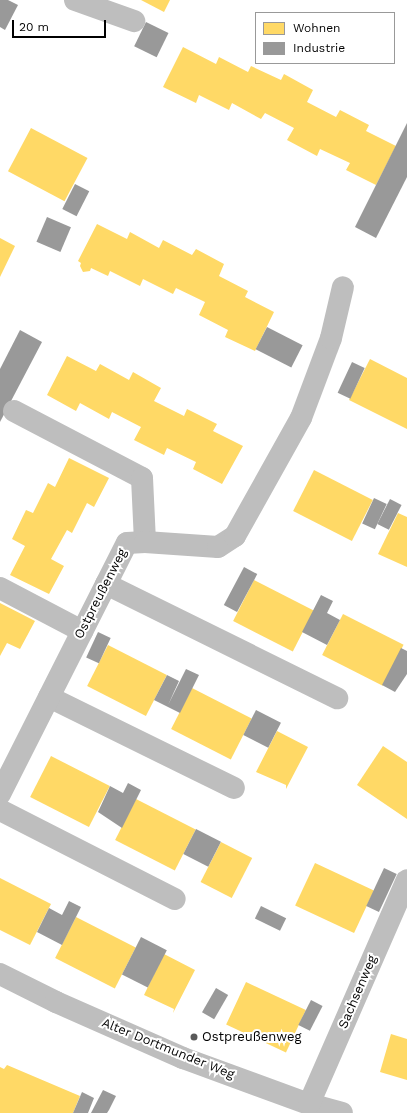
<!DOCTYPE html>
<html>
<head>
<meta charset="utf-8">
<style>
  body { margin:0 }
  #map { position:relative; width:407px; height:1113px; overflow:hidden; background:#fff; font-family:"Work Sans",sans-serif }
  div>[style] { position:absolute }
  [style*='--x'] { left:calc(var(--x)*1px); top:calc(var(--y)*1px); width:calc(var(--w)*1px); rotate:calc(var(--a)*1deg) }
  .homes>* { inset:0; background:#ffd966; transform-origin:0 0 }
  .industry>* { inset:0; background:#999; transform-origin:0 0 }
  .minor>* { height:22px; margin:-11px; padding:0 11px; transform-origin:11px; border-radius:11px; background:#bebebe }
  .dots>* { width:11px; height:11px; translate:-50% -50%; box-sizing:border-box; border:2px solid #fff; border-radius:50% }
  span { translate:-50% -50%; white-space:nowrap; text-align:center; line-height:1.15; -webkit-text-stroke:4px #fff; paint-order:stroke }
  .street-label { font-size:13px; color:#000 }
  .poi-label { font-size:13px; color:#000 }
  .left { translate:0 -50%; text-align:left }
  .legend { position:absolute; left:255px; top:12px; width:140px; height:52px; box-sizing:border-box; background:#fff; border:1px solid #999; margin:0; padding:5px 7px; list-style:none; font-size:12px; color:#000 }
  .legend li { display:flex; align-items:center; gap:8px; height:20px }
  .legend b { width:20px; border:1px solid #999 }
  .scale { position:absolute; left:12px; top:20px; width:94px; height:18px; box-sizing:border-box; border:2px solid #000; border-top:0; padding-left:5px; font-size:12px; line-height:14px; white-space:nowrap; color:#000; -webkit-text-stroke:3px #fff; paint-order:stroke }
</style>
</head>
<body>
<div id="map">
  <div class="homes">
    <i style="clip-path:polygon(141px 0,170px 0,164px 12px)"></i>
    <i style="clip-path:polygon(183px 47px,216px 64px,219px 57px,248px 72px,251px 66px,281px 80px,284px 74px,313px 90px,307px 102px,336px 117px,340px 110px,369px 125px,366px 131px,396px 146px,376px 185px,346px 170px,350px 163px,320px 149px,317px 156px,287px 140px,294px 128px,265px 113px,261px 119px,232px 103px,229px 110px,199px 95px,196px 103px,163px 87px)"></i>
    <i style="left:31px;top:128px;width:64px;height:49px;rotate:28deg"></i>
    <i style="clip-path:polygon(97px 224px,127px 239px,130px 232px,159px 248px,163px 240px,192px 255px,196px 249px,224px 264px,219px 276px,248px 291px,245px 297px,274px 312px,255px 351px,225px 337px,228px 330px,199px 315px,205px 302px,176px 288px,173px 294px,143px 279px,140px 286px,110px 271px,108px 276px,91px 268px,90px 271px,83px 272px,80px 266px,81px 263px,78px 261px)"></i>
    <i style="clip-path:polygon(0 238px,15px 246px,0 277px)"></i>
    <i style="clip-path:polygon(67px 356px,96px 371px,100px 364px,129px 380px,133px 372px,161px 388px,154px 401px,184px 416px,187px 409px,217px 424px,213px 431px,243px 446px,222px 484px,193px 469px,196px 462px,167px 448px,164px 455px,134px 440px,141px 427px,112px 412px,109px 419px,80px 403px,76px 411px,47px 395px)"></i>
    <i style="clip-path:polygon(370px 359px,407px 378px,407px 429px,349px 400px)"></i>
    <i style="clip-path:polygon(69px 458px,109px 478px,94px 507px,87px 503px,72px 533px,67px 530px,51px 559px,64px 566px,49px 594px,10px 575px,25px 546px,12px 539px,26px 510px,33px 513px,48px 483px,55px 487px)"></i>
    <i style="left:314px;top:470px;width:66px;height:46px;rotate:27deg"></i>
    <i style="clip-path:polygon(398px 513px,407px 517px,407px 567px,378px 554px)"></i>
    <i style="left:254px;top:580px;width:67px;height:46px;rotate:27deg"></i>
    <i style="clip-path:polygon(0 603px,35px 621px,20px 649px,7px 643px,0 656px)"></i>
    <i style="left:343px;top:614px;width:68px;height:46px;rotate:27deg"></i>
    <i style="left:108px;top:645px;width:66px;height:46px;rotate:27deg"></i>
    <i style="left:192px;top:688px;width:67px;height:46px;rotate:27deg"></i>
    <i style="clip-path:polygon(277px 731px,308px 747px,286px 789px,286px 785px,256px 772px)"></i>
    <i style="clip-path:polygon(383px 746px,407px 762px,407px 819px,357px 785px)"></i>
    <i style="left:51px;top:756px;width:66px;height:46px;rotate:27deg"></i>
    <i style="left:136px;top:799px;width:67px;height:46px;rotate:27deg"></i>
    <i style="left:221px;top:842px;width:35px;height:45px;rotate:27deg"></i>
    <i style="left:315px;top:863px;width:65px;height:47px;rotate:25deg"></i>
    <i style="clip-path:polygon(0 878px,51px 904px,30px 945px,0 930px)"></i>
    <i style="left:76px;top:917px;width:67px;height:46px;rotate:27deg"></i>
    <i style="clip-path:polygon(164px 954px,195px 970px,173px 1013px,174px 1009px,144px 995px)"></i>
    <i style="left:246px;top:982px;width:66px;height:47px;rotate:25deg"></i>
    <i style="clip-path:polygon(391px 1034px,407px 1039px,407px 1080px,380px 1072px)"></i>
    <i style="clip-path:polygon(7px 1065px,80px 1096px,73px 1113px,0 1113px,0 1067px,4px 1069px)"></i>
  </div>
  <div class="industry">
    <i style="clip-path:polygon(0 0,8px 0,18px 5px,5px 30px,0 27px)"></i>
    <i style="left:146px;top:22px;width:25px;height:27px;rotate:26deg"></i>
    <i style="clip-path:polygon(407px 123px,407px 177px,376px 238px,355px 227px)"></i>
    <i style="left:75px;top:184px;width:16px;height:28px;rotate:27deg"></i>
    <i style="left:47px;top:217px;width:26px;height:27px;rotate:23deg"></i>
    <i style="left:267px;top:327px;width:40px;height:25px;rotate:27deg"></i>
    <i style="clip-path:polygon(20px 330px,42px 342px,0 422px,0 369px)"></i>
    <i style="left:352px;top:362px;width:14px;height:34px;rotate:25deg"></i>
    <i style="left:374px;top:498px;width:14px;height:28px;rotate:25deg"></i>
    <i style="left:390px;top:499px;width:13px;height:28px;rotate:27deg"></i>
    <i style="left:244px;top:567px;width:15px;height:43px;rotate:28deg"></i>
    <i style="clip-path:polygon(321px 595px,333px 601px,327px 613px,340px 620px,327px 645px,302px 632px)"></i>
    <i style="left:98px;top:632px;width:14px;height:28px;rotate:25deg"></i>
    <i style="clip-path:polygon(401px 648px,407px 651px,407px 674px,395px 692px,382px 685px)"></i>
    <i style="clip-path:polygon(186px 669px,199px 675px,180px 713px,154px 700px,167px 675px,179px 681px,168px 705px)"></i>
    <i style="left:256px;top:710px;width:28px;height:28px;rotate:27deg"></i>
    <i style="clip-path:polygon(128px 783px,141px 790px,122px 828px,98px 812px,110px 786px,123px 793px)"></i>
    <i style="left:196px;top:829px;width:28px;height:28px;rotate:27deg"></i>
    <i style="left:384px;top:868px;width:14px;height:42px;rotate:25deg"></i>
    <i style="clip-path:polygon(69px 901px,81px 907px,62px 945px,37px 932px,49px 908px,62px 915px)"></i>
    <i style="left:261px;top:906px;width:28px;height:14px;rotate:26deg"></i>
    <i style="left:141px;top:937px;width:29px;height:42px;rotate:27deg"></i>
    <i style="left:216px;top:988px;width:14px;height:28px;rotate:30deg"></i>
    <i style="left:311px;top:1000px;width:13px;height:28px;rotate:27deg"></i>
    <i style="clip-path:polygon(103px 1090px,116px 1096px,109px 1110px,107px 1113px,91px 1113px)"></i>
    <i style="clip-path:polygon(82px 1092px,94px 1098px,88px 1113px,73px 1113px)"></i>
  </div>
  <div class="minor">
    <i style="--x:75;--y:0;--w:63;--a:19.6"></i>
    <i style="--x:14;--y:411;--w:144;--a:27.6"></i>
    <i style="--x:142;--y:478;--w:64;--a:87.3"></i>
    <i style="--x:106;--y:584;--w:258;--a:26.3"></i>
    <i style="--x:0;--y:588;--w:93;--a:27.7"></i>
    <i style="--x:49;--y:697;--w:206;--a:26.2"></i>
    <i style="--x:0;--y:794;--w:281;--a:-63.2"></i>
    <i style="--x:127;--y:543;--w:18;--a:-3"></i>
    <i style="--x:145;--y:542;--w:73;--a:3.9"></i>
    <i style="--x:218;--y:547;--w:20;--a:-33"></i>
    <i style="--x:235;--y:536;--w:135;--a:-60.8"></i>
    <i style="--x:301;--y:418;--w:85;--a:-69.4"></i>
    <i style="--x:331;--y:338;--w:52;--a:-76.8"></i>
    <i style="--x:0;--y:810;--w:196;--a:27"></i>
    <i style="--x:0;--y:974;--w:63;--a:26.6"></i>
    <i style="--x:56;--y:1002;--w:139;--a:23.8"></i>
    <i style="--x:183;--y:1058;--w:134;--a:20.1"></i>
    <i style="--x:309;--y:1104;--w:34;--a:15"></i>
    <i style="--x:309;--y:1104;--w:244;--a:-66.4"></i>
  </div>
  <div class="dots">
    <i style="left:194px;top:1037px;background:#595959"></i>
  </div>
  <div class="street-label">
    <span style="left:101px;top:594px;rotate:-63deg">Ostpreußenweg</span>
    <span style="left:358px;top:992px;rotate:-67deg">Sachsenweg</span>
    <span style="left:168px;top:1049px;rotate:22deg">Alter Dortmunder Weg</span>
  </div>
  <div class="poi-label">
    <span class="left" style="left:202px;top:1037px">Ostpreußenweg</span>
  </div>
  <ul class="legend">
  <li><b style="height:11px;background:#ffd966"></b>Wohnen</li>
  <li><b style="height:11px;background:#999"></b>Industrie</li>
  </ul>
  <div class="scale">20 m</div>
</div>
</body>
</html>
